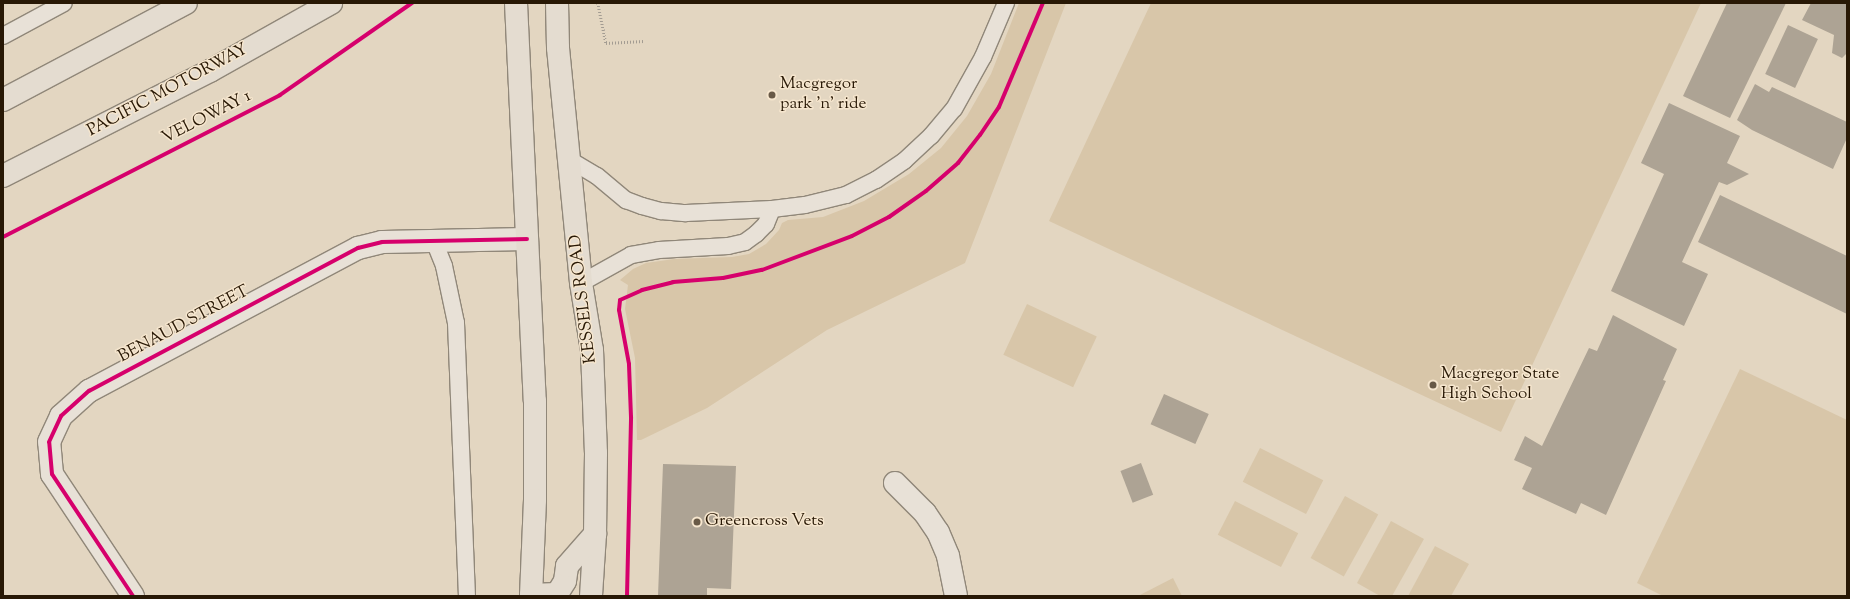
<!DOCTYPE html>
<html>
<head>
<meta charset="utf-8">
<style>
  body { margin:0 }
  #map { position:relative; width:1850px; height:599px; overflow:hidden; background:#e3d6c1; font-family:"Sorts Mill Goudy",serif }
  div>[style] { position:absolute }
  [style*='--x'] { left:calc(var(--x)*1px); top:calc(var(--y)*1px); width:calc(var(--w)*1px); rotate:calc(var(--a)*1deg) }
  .green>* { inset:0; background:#d8c6a9; transform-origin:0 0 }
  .building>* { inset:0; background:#ada394; transform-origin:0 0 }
  .path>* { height:2.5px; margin-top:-1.25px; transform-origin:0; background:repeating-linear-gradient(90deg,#a39c92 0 1px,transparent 0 3px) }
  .roads { filter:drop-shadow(1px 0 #908779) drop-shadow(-1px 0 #908779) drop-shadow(0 1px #908779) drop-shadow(0 -1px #908779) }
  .service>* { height:16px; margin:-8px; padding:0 8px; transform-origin:8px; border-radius:8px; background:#e8e1d7 }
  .minor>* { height:22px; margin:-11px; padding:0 11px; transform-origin:11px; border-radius:11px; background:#e8e1d7 }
  .trunk>* { height:22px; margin:-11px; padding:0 11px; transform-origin:11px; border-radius:11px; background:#e4dcd0 }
  .motorway>* { height:22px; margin:-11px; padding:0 11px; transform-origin:11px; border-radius:11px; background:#e4dcd0 }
  .cycleway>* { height:4px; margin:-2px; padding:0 2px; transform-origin:2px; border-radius:2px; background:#d6006c }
  .dots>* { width:11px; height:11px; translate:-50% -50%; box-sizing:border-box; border:2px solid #f6e6ce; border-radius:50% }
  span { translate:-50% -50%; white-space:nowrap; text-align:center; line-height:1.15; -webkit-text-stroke:3px #f6e6ce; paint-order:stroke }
  .poi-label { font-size:17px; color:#281805 }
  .left { translate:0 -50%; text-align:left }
  .street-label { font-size:17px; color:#281805 }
  .frame { position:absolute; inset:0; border:4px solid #281805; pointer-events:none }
</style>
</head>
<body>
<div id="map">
  <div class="green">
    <i style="clip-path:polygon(1019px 3px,1066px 3px,965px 263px,827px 330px,707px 408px,641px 440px,637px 440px,635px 358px,625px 309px,628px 285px,620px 280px,633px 269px,646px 263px,674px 259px,732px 257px,749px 254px,766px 244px,779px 230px,782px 223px,788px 220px,823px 217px,864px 201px,909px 174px,941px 148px,967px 116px,991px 74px)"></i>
    <i style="clip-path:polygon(1151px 3px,1701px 3px,1501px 432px,1049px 221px)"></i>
    <i style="left:1027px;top:304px;width:77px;height:56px;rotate:25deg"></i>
    <i style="clip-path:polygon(1740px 369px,1847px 420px,1847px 596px,1663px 596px,1637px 583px)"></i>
    <i style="left:1260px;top:448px;width:71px;height:38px;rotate:27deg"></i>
    <i style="left:1345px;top:496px;width:38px;height:71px;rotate:29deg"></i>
    <i style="left:1235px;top:501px;width:71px;height:38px;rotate:27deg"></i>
    <i style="clip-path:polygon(1391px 521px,1424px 539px,1392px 596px,1380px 596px,1357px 583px)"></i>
    <i style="clip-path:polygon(1435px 546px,1469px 564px,1451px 596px,1408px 596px)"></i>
    <i style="clip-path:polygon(1173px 578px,1182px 596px,1138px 596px)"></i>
  </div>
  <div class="building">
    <i style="clip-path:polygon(1727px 3px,1786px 3px,1730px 118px,1683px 96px)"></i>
    <i style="clip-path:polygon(1811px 3px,1847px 3px,1847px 53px,1842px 58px,1832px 53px,1834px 35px,1802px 20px)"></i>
    <i style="left:1788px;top:25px;width:33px;height:54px;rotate:25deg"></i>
    <i style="clip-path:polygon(1755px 84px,1769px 92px,1772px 87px,1847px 122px,1847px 138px,1833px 169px,1752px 130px,1737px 120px)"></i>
    <i style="clip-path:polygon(1669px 103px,1740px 136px,1727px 163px,1749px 174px,1727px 185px,1719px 182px,1682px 262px,1708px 274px,1684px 326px,1611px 291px,1664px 174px,1641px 163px)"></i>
    <i style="clip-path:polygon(1720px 195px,1847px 256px,1847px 314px,1698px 242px)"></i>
    <i style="clip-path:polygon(1613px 315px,1677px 349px,1663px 380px,1666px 381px,1606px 515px,1581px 503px,1576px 514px,1522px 489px,1532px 468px,1514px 460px,1525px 436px,1542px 446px,1589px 348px,1597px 351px)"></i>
    <i style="left:1164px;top:394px;width:49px;height:33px;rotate:24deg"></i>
    <i style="left:1141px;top:463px;width:34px;height:22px;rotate:69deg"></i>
    <i style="clip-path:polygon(663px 464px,736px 466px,731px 589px,707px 588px,707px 596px,658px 596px)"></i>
  </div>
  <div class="path">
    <i style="--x:598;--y:3;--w:41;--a:78.7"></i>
    <i style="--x:606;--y:43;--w:38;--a:-3"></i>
  </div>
  <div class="roads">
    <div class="service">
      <i style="--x:3;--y:36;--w:69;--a:-28.4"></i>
      <i style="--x:570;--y:160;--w:31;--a:31"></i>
      <i style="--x:597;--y:176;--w:38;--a:40"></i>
      <i style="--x:626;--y:200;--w:17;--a:21"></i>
      <i style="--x:642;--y:206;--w:20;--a:15"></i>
      <i style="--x:661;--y:211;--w:25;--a:5"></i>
      <i style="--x:686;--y:213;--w:86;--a:-2.7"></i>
      <i style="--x:772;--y:209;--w:33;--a:-7"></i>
      <i style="--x:805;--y:205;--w:42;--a:-13.7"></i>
      <i style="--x:846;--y:195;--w:34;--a:-27"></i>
      <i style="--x:876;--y:180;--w:34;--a:-34"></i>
      <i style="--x:904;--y:161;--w:37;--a:-43"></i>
      <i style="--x:931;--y:136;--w:35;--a:-50"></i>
      <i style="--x:954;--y:109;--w:60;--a:-60.9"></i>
      <i style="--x:983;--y:57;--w:59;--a:-66.9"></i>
      <i style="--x:434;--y:241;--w:27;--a:68"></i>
      <i style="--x:444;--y:266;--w:58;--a:78.1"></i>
      <i style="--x:456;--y:323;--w:273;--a:87.7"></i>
      <i style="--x:581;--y:283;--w:57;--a:-29.2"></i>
      <i style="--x:631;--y:255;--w:28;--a:-10"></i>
      <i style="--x:659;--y:250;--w:69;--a:-3.3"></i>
      <i style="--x:728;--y:246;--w:17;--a:-13"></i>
      <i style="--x:745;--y:242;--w:14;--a:-36"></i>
      <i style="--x:756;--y:234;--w:14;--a:-45"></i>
      <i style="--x:766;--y:224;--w:16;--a:-68"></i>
    </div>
    <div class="minor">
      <i style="--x:895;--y:483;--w:42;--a:45"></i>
      <i style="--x:925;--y:513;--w:23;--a:56"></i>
      <i style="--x:938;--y:532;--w:26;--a:67"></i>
      <i style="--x:948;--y:556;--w:41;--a:78.7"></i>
      <i style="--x:133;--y:596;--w:146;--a:-123.6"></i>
      <i style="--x:52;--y:474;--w:32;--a:-95"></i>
      <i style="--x:49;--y:442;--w:29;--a:-65"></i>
      <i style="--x:61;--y:416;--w:38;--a:-42"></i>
      <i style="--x:89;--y:391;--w:305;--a:-28"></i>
      <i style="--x:358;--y:248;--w:25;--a:-14"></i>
      <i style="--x:382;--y:242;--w:145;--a:-1.2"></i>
    </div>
    <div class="trunk">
      <i style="--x:516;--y:3;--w:398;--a:87.3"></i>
      <i style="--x:535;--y:401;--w:99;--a:90"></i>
      <i style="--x:535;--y:500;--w:96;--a:92.4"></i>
      <i style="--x:557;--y:3;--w:45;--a:88.7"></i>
      <i style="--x:558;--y:48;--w:236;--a:84.4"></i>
      <i style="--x:581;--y:283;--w:68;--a:80.7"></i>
      <i style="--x:592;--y:350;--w:103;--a:87.8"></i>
      <i style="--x:596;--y:453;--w:81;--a:90.7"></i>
      <i style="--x:595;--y:534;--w:62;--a:93.7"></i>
      <i style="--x:531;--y:595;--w:26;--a:-2"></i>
      <i style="--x:557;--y:594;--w:15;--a:-58"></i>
      <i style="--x:565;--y:581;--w:15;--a:-82"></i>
      <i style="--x:567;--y:566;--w:43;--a:-48.8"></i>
    </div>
    <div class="motorway">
      <i style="--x:3;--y:100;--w:207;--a:-27.9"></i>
      <i style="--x:3;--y:176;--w:232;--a:-26.9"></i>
      <i style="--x:210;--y:71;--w:139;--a:-29.3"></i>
    </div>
  </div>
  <div class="cycleway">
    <i style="--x:3;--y:237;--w:311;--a:-27.1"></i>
    <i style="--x:280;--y:95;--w:161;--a:-34.9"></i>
    <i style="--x:133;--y:596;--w:146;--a:-123.6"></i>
    <i style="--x:52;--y:474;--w:32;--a:-95"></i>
    <i style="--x:49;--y:442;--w:29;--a:-65"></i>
    <i style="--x:61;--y:416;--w:38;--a:-42"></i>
    <i style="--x:89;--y:391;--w:305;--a:-28"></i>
    <i style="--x:358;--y:248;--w:25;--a:-14"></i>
    <i style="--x:382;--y:242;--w:145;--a:-1.2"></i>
    <i style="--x:627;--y:596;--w:179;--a:-88.7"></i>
    <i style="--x:631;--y:417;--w:53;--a:-92.2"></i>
    <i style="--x:629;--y:364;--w:55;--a:-100.5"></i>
    <i style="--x:619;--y:310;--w:10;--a:-84"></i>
    <i style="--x:620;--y:300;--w:24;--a:-24"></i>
    <i style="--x:642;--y:290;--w:32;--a:-14"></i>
    <i style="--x:673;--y:282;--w:50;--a:-4.6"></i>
    <i style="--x:723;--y:278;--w:40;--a:-12"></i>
    <i style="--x:762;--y:270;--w:96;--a:-20.7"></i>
    <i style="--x:852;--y:236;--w:42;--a:-27.2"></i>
    <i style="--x:889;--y:217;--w:45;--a:-35.1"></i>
    <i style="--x:926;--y:191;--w:43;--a:-41.2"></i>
    <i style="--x:958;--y:163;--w:36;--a:-52"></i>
    <i style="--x:980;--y:135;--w:34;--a:-56"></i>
    <i style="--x:999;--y:107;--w:113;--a:-67.1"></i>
  </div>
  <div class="dots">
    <i style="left:772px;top:95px;background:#695a47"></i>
    <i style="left:1433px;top:385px;background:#695a47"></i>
    <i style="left:697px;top:522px;background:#695a47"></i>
  </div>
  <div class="poi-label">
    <span class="left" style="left:780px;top:95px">Macgregor<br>park 'n' ride</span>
    <span class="left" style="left:1441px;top:385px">Macgregor State<br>High School</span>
    <span class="left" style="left:705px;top:522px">Greencross Vets</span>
  </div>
  <div class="street-label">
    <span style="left:168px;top:91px;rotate:-28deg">PACIFIC MOTORWAY</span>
    <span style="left:207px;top:118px;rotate:-27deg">VELOWAY 1</span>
    <span style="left:584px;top:299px;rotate:-97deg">KESSELS ROAD</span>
    <span style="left:184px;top:325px;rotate:-28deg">BENAUD STREET</span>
  </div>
  <div class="frame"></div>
</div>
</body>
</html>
